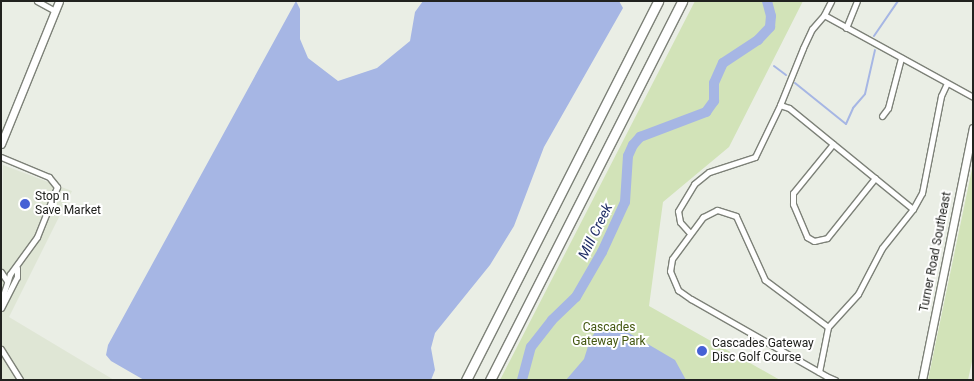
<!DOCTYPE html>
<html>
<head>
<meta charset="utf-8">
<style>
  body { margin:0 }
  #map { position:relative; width:974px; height:381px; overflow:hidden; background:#eaeee5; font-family:Roboto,sans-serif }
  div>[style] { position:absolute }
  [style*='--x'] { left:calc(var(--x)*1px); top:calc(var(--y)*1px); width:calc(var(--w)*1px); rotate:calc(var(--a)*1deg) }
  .built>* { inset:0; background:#dfe6d5 }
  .green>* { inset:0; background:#d2e3b8 }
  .water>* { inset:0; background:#a6b6e4 }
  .stream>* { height:2px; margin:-1px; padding:0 1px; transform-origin:1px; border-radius:1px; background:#a6b6e4 }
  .river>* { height:10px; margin:-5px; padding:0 5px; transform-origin:5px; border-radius:5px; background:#a6b6e4 }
  .roads { filter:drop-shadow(1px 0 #7d8178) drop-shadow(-1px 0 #7d8178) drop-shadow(0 1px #7d8178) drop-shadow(0 -1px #7d8178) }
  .minor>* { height:5px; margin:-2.5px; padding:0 2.5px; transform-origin:2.5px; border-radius:2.5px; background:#fff }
  .secondary>* { height:7px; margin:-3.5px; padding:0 3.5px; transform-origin:3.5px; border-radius:3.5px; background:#fff }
  .motorway>* { height:9px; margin:-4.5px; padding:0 4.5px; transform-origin:4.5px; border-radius:4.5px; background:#fff }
  .dots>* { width:14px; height:14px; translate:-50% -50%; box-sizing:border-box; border:2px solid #fff; border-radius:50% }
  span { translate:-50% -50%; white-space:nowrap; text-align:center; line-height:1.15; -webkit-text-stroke:4px #fff; paint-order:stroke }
  .poi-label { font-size:12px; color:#21221f }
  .left { translate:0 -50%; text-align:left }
  .street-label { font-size:12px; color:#21221f }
  .park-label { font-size:12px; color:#445811 }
  .water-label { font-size:14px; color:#1f2d64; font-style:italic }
  .frame { position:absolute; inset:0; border:2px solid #21221f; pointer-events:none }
</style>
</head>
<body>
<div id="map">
  <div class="built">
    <i style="clip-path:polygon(3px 165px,72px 191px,9px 317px,114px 380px,1px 380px)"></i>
  </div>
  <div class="green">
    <i style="clip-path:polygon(695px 1px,803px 1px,729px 147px,663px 202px,649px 306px,780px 380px,500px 380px)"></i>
    <i style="clip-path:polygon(973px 164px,973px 357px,968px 380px,928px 380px)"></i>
  </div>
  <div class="water">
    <i style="clip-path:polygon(296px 1px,300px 9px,300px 39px,308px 58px,338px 81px,377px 68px,410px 41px,415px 12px,423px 1px,619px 1px,623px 8px,544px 147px,514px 226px,490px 265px,435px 333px,431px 348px,435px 370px,431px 380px,144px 380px,111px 361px,106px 355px,108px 345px)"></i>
    <i style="clip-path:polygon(600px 324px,617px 326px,675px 360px,686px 380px,566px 380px,584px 359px,590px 340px)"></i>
  </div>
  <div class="stream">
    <i style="--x:874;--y:36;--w:42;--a:-55.6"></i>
    <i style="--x:774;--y:66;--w:15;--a:37"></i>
    <i style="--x:795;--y:83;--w:65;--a:38.8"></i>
    <i style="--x:846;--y:124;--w:17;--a:-66"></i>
    <i style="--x:853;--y:108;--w:18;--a:-49"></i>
    <i style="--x:865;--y:94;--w:45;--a:-77.2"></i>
  </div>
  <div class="river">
    <i style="--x:522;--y:380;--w:34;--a:-75"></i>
    <i style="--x:531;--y:347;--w:34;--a:-52"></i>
    <i style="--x:552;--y:320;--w:33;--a:-44"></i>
    <i style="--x:576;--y:297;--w:52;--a:-60"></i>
    <i style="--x:602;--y:252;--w:55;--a:-65.3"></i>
    <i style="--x:625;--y:202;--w:46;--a:-86.3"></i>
    <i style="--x:628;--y:156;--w:12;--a:-66"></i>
    <i style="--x:633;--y:145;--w:11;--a:-49"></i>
    <i style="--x:640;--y:137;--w:71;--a:-20.7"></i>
    <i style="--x:706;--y:112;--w:14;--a:-54"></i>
    <i style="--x:714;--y:101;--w:18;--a:-90"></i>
    <i style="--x:714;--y:83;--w:22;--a:-66"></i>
    <i style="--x:723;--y:63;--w:42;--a:-33.3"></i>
    <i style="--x:758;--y:40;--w:18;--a:-47"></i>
    <i style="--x:770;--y:27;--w:11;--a:-85"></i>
    <i style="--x:771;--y:16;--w:16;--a:-105"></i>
  </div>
  <div class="roads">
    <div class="minor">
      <i style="--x:37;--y:1;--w:21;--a:29"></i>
      <i style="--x:824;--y:15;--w:16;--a:-63"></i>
      <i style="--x:846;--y:28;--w:29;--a:-68"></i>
      <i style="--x:780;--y:105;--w:61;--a:-68"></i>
      <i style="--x:803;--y:48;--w:21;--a:-65"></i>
      <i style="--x:812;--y:29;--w:18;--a:-49"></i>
      <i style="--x:824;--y:15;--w:170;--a:28.8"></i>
      <i style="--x:882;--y:116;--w:10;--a:-53"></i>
      <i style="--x:888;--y:108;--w:52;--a:-75.4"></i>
      <i style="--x:833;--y:144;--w:63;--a:129.2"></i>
      <i style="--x:793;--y:193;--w:11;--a:90"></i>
      <i style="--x:793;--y:204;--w:36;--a:67"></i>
      <i style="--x:807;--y:237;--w:8;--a:30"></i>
      <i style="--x:814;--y:241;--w:13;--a:-13"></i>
      <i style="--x:827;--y:238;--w:77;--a:-51.3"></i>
      <i style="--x:1;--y:157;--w:52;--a:22.6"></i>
      <i style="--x:49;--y:177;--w:13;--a:51"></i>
      <i style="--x:57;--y:187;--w:54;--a:111.8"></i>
      <i style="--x:37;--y:237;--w:46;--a:126.1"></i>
      <i style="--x:10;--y:274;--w:29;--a:108"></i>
      <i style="--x:913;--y:209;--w:18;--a:-61"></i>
      <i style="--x:922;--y:193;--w:99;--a:-78.9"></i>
      <i style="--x:941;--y:96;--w:14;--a:-65"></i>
      <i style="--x:689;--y:232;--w:13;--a:-132"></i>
      <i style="--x:680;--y:222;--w:11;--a:-100"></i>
      <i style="--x:678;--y:211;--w:31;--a:-59"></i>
      <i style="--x:694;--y:184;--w:19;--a:-39"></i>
      <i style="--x:709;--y:172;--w:48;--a:-18.1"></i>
      <i style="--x:755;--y:157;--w:58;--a:-64.3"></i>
      <i style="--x:780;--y:105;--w:9;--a:18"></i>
      <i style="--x:789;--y:108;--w:160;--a:39.2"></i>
      <i style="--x:913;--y:209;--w:50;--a:128.5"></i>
      <i style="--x:882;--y:248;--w:52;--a:117.6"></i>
      <i style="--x:858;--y:294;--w:45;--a:132.3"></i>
      <i style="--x:1;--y:272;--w:11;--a:56"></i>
      <i style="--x:1;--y:308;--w:35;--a:-63"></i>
      <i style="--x:17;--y:277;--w:9;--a:-90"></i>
      <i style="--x:1;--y:349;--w:36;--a:58"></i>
      <i style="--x:819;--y:372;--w:46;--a:-78.7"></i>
      <i style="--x:828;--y:327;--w:79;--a:-143.3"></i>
      <i style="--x:765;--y:280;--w:70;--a:-114.4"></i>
      <i style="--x:736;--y:216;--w:20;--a:-162"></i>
      <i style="--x:717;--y:210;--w:16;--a:153"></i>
      <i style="--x:703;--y:217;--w:52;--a:126.4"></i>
      <i style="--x:672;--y:259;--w:12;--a:99"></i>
      <i style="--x:670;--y:271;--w:21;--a:67"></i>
      <i style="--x:678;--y:290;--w:16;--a:35"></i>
      <i style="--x:691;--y:299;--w:155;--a:29.7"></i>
      <i style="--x:826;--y:376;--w:10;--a:24"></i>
    </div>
    <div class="secondary">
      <i style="--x:1;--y:144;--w:154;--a:-67.9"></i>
      <i style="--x:922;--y:380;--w:257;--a:-78.6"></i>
    </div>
    <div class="motorway">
      <i style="--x:466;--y:380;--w:425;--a:-63.1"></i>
      <i style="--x:490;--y:380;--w:425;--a:-63.1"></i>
    </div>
  </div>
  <div class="dots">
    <i style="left:25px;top:204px;background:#4661d5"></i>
    <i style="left:702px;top:351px;background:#4661d5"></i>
  </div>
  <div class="poi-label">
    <span class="left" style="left:35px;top:204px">Stop n<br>Save Market</span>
    <span class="left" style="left:712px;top:351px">Cascades Gateway<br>Disc Golf Course</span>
  </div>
  <div class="street-label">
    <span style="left:936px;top:252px;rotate:-79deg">Turner Road Southeast</span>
  </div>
  <div class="park-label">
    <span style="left:609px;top:335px">Cascades<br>Gateway Park</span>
  </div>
  <div class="water-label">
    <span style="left:595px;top:231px;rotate:-64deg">Mill Creek</span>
  </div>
  <div class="frame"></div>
</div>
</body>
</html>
